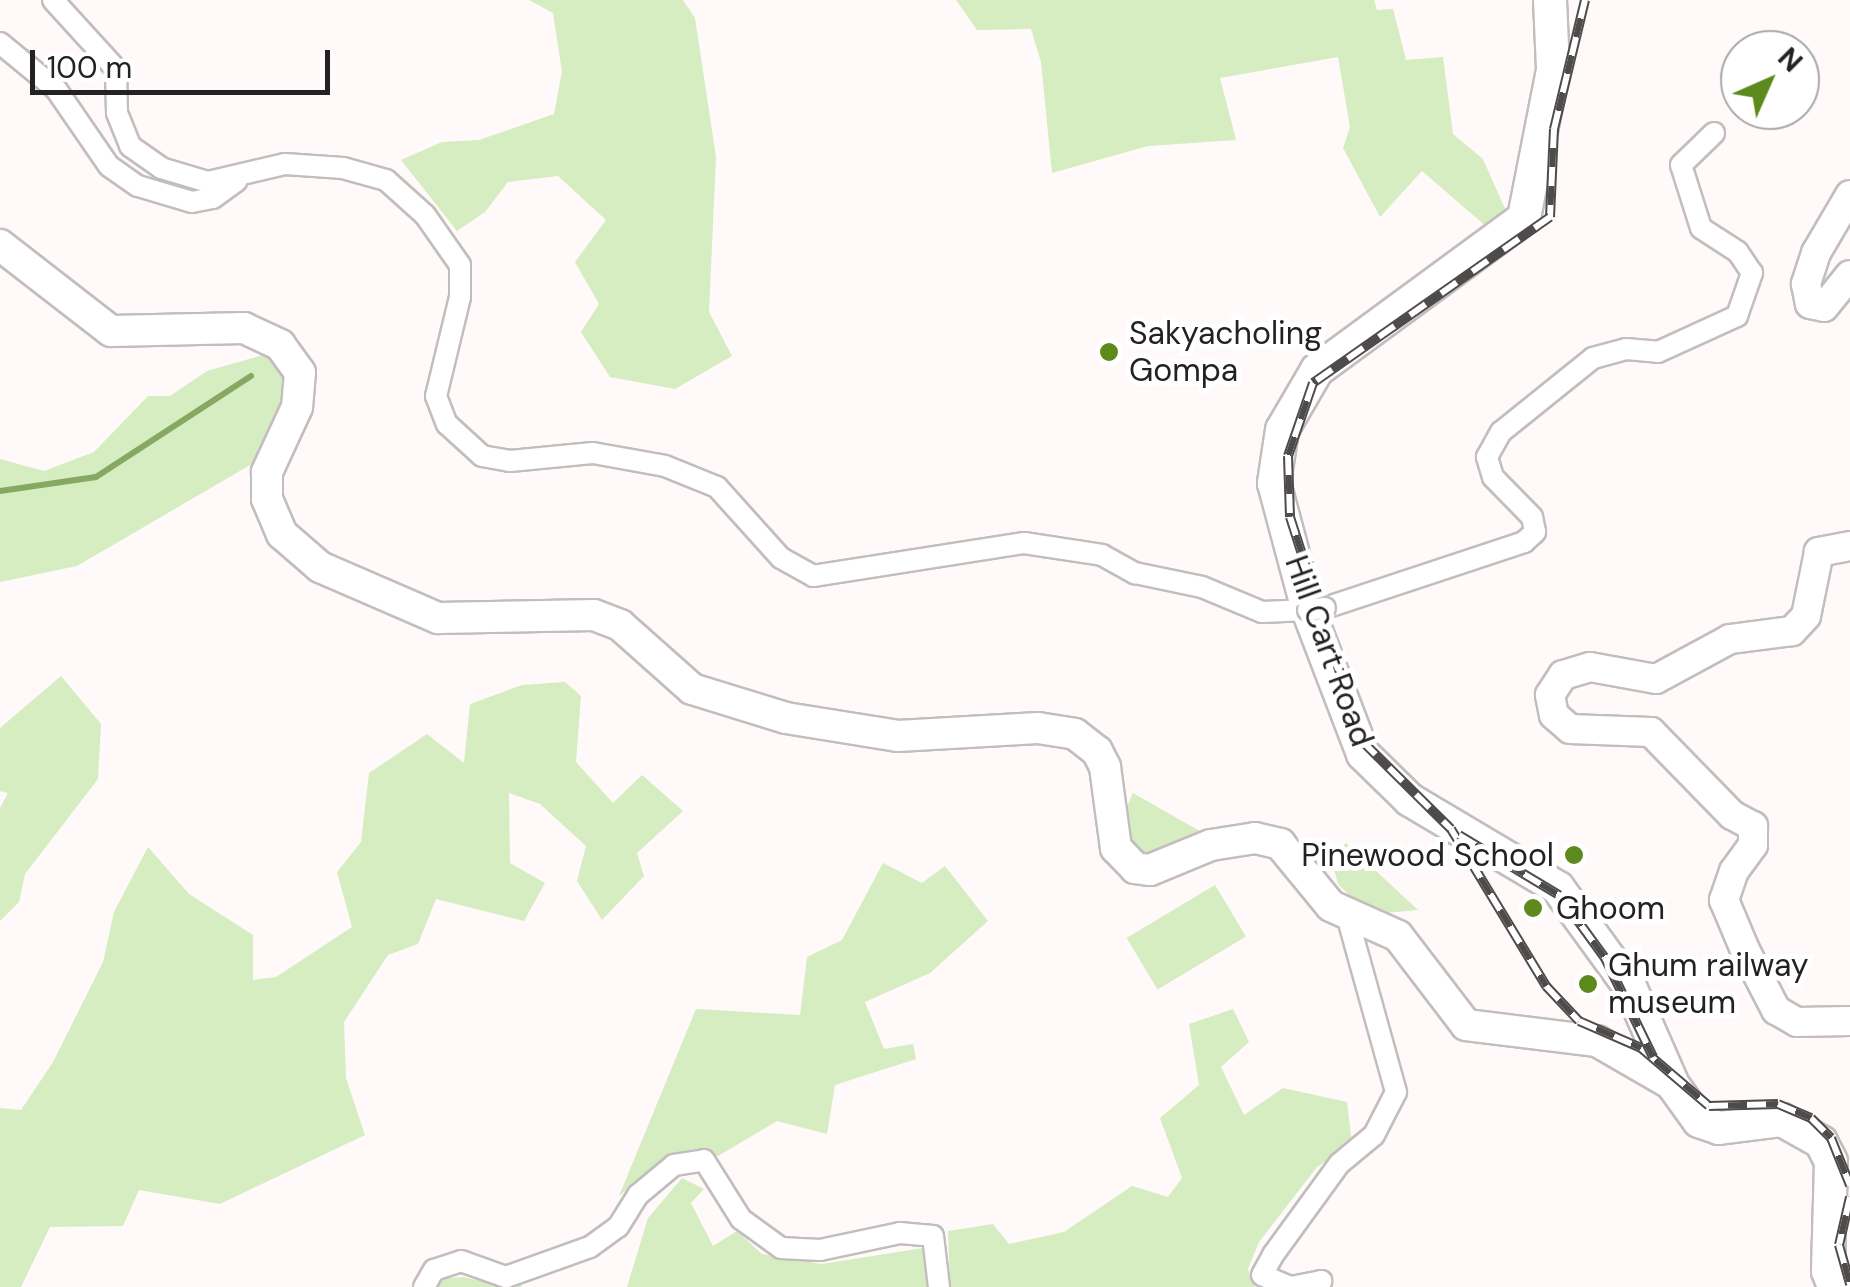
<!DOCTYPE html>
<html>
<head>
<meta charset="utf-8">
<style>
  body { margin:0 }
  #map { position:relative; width:1850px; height:1287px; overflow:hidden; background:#fff9f9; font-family:"DM Sans",sans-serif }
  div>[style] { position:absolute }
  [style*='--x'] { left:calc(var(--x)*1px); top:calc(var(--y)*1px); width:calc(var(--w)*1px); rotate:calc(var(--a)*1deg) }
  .green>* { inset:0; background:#d5edc0; transform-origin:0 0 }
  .stream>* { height:6px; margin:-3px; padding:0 3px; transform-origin:3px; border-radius:3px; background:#86a863 }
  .roads { filter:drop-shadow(2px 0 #c3bdbe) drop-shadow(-2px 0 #c3bdbe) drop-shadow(0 2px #c3bdbe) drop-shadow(0 -2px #c3bdbe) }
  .minor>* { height:20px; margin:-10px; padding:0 10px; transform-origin:10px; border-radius:10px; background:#fff }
  .secondary>* { height:28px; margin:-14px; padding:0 14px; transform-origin:14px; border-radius:14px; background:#fff }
  .primary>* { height:30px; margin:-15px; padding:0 15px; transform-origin:15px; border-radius:15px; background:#fff }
  .trunk>* { height:32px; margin:-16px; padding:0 16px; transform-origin:16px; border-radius:16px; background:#fff }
  .rail>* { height:10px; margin-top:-5px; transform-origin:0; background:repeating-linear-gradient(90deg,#fff 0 19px,#4e4b4b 0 38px); box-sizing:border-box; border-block:2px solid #4e4b4b }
  .bridges { filter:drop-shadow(2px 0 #c3bdbe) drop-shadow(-2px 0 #c3bdbe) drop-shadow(0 2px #c3bdbe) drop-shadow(0 -2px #c3bdbe) }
  .minor-bridge>* { height:20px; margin:-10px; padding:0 10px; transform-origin:10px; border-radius:10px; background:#fff }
  .dots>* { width:28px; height:28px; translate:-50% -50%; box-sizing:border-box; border:5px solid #fff; border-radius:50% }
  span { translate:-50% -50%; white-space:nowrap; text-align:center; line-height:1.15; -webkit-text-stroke:10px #fff; paint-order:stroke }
  .poi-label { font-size:32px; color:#232121 }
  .left { translate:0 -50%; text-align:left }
  .right { translate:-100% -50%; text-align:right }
  .street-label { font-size:32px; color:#232121 }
  .north { position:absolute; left:1720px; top:30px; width:100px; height:100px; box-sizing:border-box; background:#fff; border:2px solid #a7a6a6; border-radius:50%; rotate:45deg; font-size:28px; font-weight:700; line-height:40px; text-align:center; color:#232121 }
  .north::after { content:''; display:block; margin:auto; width:35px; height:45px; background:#5c8a1d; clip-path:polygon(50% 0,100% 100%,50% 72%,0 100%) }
  .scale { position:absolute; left:30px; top:50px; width:300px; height:45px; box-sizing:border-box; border:5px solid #232121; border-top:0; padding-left:12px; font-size:30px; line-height:35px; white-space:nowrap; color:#232121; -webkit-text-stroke:8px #fff; paint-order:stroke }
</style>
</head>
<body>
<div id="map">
  <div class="green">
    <i style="clip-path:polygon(529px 0,683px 0,695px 18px,716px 157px,709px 312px,732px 356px,675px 389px,610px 377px,581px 332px,599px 304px,575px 262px,606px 220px,558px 176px,508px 182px,485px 212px,457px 231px,401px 160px,442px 142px,479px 140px,554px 114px,562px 72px,553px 13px)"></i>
    <i style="clip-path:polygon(956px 0,1374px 0,1377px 10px,1393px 9px,1406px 60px,1443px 57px,1453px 134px,1483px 159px,1506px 211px,1488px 228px,1422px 171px,1380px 217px,1343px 148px,1350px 127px,1338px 57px,1220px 78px,1236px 140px,1148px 146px,1052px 173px,1041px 62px,1031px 29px,977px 30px)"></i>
    <i style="clip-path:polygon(273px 352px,286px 366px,288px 392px,257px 461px,77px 566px,0 582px,0 459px,44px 471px,94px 452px,148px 396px,170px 396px,207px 371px)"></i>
    <i style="clip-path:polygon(61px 676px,101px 724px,98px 779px,25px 874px,19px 902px,0 921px,0 808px,8px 793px,0 791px,0 728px)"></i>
    <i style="clip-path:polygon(565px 682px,581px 696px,576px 762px,613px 803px,642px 775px,683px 811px,637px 853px,644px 876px,602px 920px,577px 881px,586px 846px,540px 804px,509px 793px,510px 863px,545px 883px,524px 921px,436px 899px,418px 944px,388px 955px,344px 1022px,346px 1078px,365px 1135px,220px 1204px,139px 1190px,123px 1226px,50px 1227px,21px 1287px,0 1287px,0 1108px,21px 1110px,53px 1062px,103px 962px,114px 912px,148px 847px,189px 894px,253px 935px,253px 980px,276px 977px,352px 927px,337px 872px,361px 842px,369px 773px,427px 734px,464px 763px,470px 704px,522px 685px)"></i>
    <i style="clip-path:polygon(1133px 793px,1212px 838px,1147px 861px,1129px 850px,1122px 818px)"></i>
    <i style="clip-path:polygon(1346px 843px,1418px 910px,1384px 913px,1358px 904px,1338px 884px,1331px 858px)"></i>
    <i style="clip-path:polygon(883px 863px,922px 883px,945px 866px,988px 921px,930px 973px,865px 1002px,884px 1049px,913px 1044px,916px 1059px,835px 1085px,827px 1134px,777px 1121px,718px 1156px,696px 1149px,670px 1154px,619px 1196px,696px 1009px,800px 1015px,807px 957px,842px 940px)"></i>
    <i style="left:1215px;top:885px;width:60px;height:103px;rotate:59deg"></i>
    <i style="clip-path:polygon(1233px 1009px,1249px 1042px,1221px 1067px,1244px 1115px,1283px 1088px,1347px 1102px,1352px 1143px,1317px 1167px,1259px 1242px,1248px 1269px,1255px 1287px,950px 1287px,948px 1231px,993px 1224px,1009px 1244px,1064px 1232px,1132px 1186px,1168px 1197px,1182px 1178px,1160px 1118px,1199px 1085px,1189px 1024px)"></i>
    <i style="clip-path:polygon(682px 1178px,704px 1189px,691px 1203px,713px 1246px,737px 1231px,762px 1254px,822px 1264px,923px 1248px,928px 1287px,627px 1287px,648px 1218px)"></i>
    <i style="clip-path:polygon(464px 1277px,488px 1283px,522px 1281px,521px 1287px,437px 1287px,445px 1278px)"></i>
  </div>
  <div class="stream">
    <i style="--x:0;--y:491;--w:97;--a:-8.3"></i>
    <i style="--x:96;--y:477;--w:185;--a:-33.1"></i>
  </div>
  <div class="roads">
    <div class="minor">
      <i style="--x:53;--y:0;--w:93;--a:47.6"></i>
      <i style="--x:116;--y:69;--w:44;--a:88.7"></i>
      <i style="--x:117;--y:113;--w:35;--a:68"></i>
      <i style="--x:130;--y:146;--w:38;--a:35"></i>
      <i style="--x:161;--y:168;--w:49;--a:16.6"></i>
      <i style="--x:208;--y:182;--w:79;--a:-13.2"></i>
      <i style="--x:285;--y:164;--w:58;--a:3.9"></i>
      <i style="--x:343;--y:168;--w:45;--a:15.6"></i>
      <i style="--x:386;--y:180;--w:52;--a:41.9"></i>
      <i style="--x:425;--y:215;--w:61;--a:55"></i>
      <i style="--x:460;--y:265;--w:32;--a:90"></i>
      <i style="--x:460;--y:297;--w:102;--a:103.6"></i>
      <i style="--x:436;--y:396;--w:30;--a:69"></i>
      <i style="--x:447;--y:424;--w:47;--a:42.4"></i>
      <i style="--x:482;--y:456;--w:28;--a:10"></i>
      <i style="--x:510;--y:461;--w:83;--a:-5.5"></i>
      <i style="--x:593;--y:453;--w:73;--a:10.2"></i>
      <i style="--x:665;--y:466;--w:56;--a:22"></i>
      <i style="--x:717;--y:487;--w:96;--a:48"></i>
      <i style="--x:781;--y:558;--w:37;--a:29"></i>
      <i style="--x:813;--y:576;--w:214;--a:-8.9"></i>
      <i style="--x:1024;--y:543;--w:79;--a:8.7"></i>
      <i style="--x:1102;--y:555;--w:38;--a:29"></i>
      <i style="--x:1135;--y:573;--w:68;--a:11.8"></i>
      <i style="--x:1202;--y:587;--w:65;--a:22.6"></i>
      <i style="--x:1262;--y:612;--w:46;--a:-2.5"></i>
      <i style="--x:0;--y:43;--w:72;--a:39.4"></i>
      <i style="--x:56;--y:89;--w:93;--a:55.5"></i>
      <i style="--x:109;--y:166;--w:35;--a:35"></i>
      <i style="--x:138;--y:186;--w:56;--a:16.5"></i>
      <i style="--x:192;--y:202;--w:21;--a:-11"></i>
      <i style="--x:213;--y:198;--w:29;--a:-36"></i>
      <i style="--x:1325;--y:608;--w:210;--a:-18.3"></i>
      <i style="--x:1524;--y:542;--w:15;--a:-42"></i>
      <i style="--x:1535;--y:532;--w:15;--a:-101"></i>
      <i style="--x:1532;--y:517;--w:56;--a:-134.3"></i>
      <i style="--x:1493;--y:477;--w:21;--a:-107"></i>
      <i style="--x:1487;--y:457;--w:29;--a:-61"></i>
      <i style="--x:1501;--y:432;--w:118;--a:-38.8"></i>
      <i style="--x:1593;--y:358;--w:34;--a:-15"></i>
      <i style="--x:1626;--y:349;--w:32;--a:5"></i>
      <i style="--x:1658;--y:352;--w:87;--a:-24.5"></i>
      <i style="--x:1737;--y:316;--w:46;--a:-70.8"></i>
      <i style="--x:1752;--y:273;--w:25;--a:-124"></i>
      <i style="--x:1738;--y:252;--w:44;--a:-147"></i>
      <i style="--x:1701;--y:228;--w:66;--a:-107.6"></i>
      <i style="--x:1681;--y:165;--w:46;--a:-44.1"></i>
      <i style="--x:424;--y:1287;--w:20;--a:-60"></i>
      <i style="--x:434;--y:1270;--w:28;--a:-18"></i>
      <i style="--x:461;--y:1261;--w:48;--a:19.6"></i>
      <i style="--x:506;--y:1277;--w:89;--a:-19.7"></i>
      <i style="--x:590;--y:1247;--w:34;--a:-36"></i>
      <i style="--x:618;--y:1227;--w:38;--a:-58"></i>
      <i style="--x:638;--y:1195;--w:47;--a:-39.8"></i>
      <i style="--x:674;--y:1165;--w:30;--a:-9"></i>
      <i style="--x:704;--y:1160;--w:70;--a:57.9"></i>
      <i style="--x:741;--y:1219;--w:49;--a:35.9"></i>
      <i style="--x:781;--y:1248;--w:39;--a:3"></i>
      <i style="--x:820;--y:1250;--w:82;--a:-12"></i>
      <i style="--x:900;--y:1233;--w:33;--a:5"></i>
      <i style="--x:933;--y:1236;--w:51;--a:83.3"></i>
      <i style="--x:1290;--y:1287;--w:30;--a:-157"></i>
      <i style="--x:1262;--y:1275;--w:23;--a:-61"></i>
      <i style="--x:1273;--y:1255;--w:112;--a:-54"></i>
      <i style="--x:1339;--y:1164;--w:45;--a:-39.6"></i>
      <i style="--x:1374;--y:1135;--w:48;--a:-62.9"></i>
      <i style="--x:1396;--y:1092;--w:184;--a:-105.5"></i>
      <i style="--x:1291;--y:1287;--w:31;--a:-11"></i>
      <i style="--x:1321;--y:1281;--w:7;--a:124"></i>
    </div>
    <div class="secondary">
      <i style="--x:1850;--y:195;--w:67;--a:120.4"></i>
      <i style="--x:1816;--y:253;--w:33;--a:108"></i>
      <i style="--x:1806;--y:284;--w:20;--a:79"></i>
      <i style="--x:1810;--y:304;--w:14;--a:12"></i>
      <i style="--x:1824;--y:307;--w:41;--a:-50.9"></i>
      <i style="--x:1850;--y:546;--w:32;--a:169"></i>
      <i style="--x:1819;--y:552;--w:65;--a:101.5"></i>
      <i style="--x:1806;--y:616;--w:21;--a:133"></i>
      <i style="--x:1792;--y:631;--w:63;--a:172.6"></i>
      <i style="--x:1730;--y:639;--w:84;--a:151.6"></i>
      <i style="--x:1656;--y:679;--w:67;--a:-169.7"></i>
      <i style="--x:1590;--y:667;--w:28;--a:163"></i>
      <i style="--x:1563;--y:675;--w:24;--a:123"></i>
      <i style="--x:1550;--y:695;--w:20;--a:79"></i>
      <i style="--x:1554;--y:715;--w:21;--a:41"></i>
      <i style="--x:1570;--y:729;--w:81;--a:2.1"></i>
      <i style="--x:1651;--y:732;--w:116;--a:45.7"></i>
      <i style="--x:1732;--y:815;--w:24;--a:28"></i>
      <i style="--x:1753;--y:826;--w:19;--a:90"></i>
      <i style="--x:1753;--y:845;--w:32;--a:126"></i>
      <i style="--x:1734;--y:871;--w:31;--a:109"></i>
      <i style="--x:1724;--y:900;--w:54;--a:67.2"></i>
      <i style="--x:1745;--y:950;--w:68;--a:62.7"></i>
      <i style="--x:1776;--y:1010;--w:24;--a:30"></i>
      <i style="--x:1797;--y:1022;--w:53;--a:-1.1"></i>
    </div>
    <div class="primary">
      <i style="--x:0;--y:245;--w:140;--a:37.8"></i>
      <i style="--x:111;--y:331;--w:133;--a:-1.3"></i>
      <i style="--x:244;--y:328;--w:40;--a:25"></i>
      <i style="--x:280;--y:345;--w:34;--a:54"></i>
      <i style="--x:300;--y:373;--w:34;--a:95"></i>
      <i style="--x:297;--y:407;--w:72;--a:114.8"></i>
      <i style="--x:267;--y:472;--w:27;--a:90"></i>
      <i style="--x:267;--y:499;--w:38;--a:67"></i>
      <i style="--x:282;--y:534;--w:50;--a:41"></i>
      <i style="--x:320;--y:567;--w:129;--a:23.4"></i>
      <i style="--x:438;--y:618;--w:156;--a:-1.1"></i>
      <i style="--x:594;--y:615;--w:28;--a:21"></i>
      <i style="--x:620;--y:625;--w:96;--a:41.6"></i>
      <i style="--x:692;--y:689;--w:98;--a:17.1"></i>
      <i style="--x:786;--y:718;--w:113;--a:9.1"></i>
      <i style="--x:898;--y:736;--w:140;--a:-3.3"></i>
      <i style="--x:1038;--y:728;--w:37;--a:9"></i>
      <i style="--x:1075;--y:734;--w:28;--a:38"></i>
      <i style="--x:1097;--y:751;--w:18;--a:63"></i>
      <i style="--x:1105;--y:767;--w:82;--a:82.3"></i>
      <i style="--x:1116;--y:848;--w:28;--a:46"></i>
      <i style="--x:1135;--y:868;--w:15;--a:8"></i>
      <i style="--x:1150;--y:870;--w:66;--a:-22.3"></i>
      <i style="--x:1211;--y:845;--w:45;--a:-9"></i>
      <i style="--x:1255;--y:838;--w:26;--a:13"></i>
      <i style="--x:1280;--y:844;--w:80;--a:50.6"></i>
      <i style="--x:1331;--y:906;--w:73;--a:24.1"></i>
      <i style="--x:1398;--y:936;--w:112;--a:52.6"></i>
      <i style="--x:1466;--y:1025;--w:132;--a:7"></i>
      <i style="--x:1597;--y:1041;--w:88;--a:30.1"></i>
    </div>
    <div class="trunk">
      <i style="--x:1550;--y:0;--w:70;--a:87.5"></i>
      <i style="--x:1553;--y:70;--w:151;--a:101.1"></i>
      <i style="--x:1524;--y:218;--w:257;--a:143.7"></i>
      <i style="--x:1317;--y:370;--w:69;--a:120.3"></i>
      <i style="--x:1282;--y:430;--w:54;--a:98.6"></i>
      <i style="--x:1274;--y:483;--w:131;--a:75"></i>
      <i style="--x:1308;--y:610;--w:154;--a:69.1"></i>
      <i style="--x:1363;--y:754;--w:66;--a:44.4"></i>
      <i style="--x:1410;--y:800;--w:172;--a:30.7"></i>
      <i style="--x:1558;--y:888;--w:122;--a:54"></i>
      <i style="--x:1630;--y:987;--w:107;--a:66.3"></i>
      <i style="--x:1673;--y:1085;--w:44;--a:54.2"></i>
      <i style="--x:1699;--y:1121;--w:21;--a:19"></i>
      <i style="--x:1719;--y:1128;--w:64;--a:-7.2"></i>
      <i style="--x:1782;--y:1120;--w:45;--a:29.4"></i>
      <i style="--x:1821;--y:1142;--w:22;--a:63"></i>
      <i style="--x:1831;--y:1162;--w:109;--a:91.6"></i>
      <i style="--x:1828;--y:1271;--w:17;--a:69"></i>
    </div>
  </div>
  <div class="rail">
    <i style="--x:1585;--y:0;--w:133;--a:103.5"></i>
    <i style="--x:1554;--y:129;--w:88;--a:92.6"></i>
    <i style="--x:1550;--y:217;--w:289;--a:145"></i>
    <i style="--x:1313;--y:383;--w:77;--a:108.9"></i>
    <i style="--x:1288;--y:456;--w:61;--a:88.1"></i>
    <i style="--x:1290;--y:517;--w:235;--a:72.2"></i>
    <i style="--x:1362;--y:741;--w:125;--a:44.7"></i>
    <i style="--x:1451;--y:829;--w:184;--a:58.8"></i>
    <i style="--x:1546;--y:986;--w:48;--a:46.7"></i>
    <i style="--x:1579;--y:1021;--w:68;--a:23.5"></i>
    <i style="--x:1641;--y:1048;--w:89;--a:40.5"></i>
    <i style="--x:1709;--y:1106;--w:69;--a:-1.7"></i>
    <i style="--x:1778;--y:1104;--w:36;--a:23"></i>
    <i style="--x:1811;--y:1118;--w:28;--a:45"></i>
    <i style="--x:1831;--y:1138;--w:51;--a:68"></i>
    <i style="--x:1459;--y:835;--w:117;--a:31"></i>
    <i style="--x:1559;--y:895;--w:78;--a:53.9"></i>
    <i style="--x:1605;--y:958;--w:110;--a:64.1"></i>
    <i style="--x:1850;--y:1197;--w:49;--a:102.9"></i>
    <i style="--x:1839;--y:1245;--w:41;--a:74.2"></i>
  </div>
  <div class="bridges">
    <div class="minor-bridge">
      <i style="--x:1308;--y:610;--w:17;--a:-7"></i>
    </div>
  </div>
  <div class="dots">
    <i style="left:1109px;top:352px;background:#5c8a1d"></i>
    <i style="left:1574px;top:855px;background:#5c8a1d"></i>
    <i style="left:1533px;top:908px;background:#5c8a1d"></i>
    <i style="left:1588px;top:984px;background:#5c8a1d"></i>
  </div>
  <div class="poi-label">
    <span class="left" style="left:1129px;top:352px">Sakyacholing<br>Gompa</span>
    <span class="right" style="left:1554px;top:855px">Pinewood School</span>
    <span class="left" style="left:1556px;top:908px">Ghoom</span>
    <span class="left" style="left:1608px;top:984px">Ghum railway<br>museum</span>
  </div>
  <div class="street-label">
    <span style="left:1329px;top:651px;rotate:70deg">Hill Cart Road</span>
  </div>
  <div class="north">N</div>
  <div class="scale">100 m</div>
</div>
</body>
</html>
